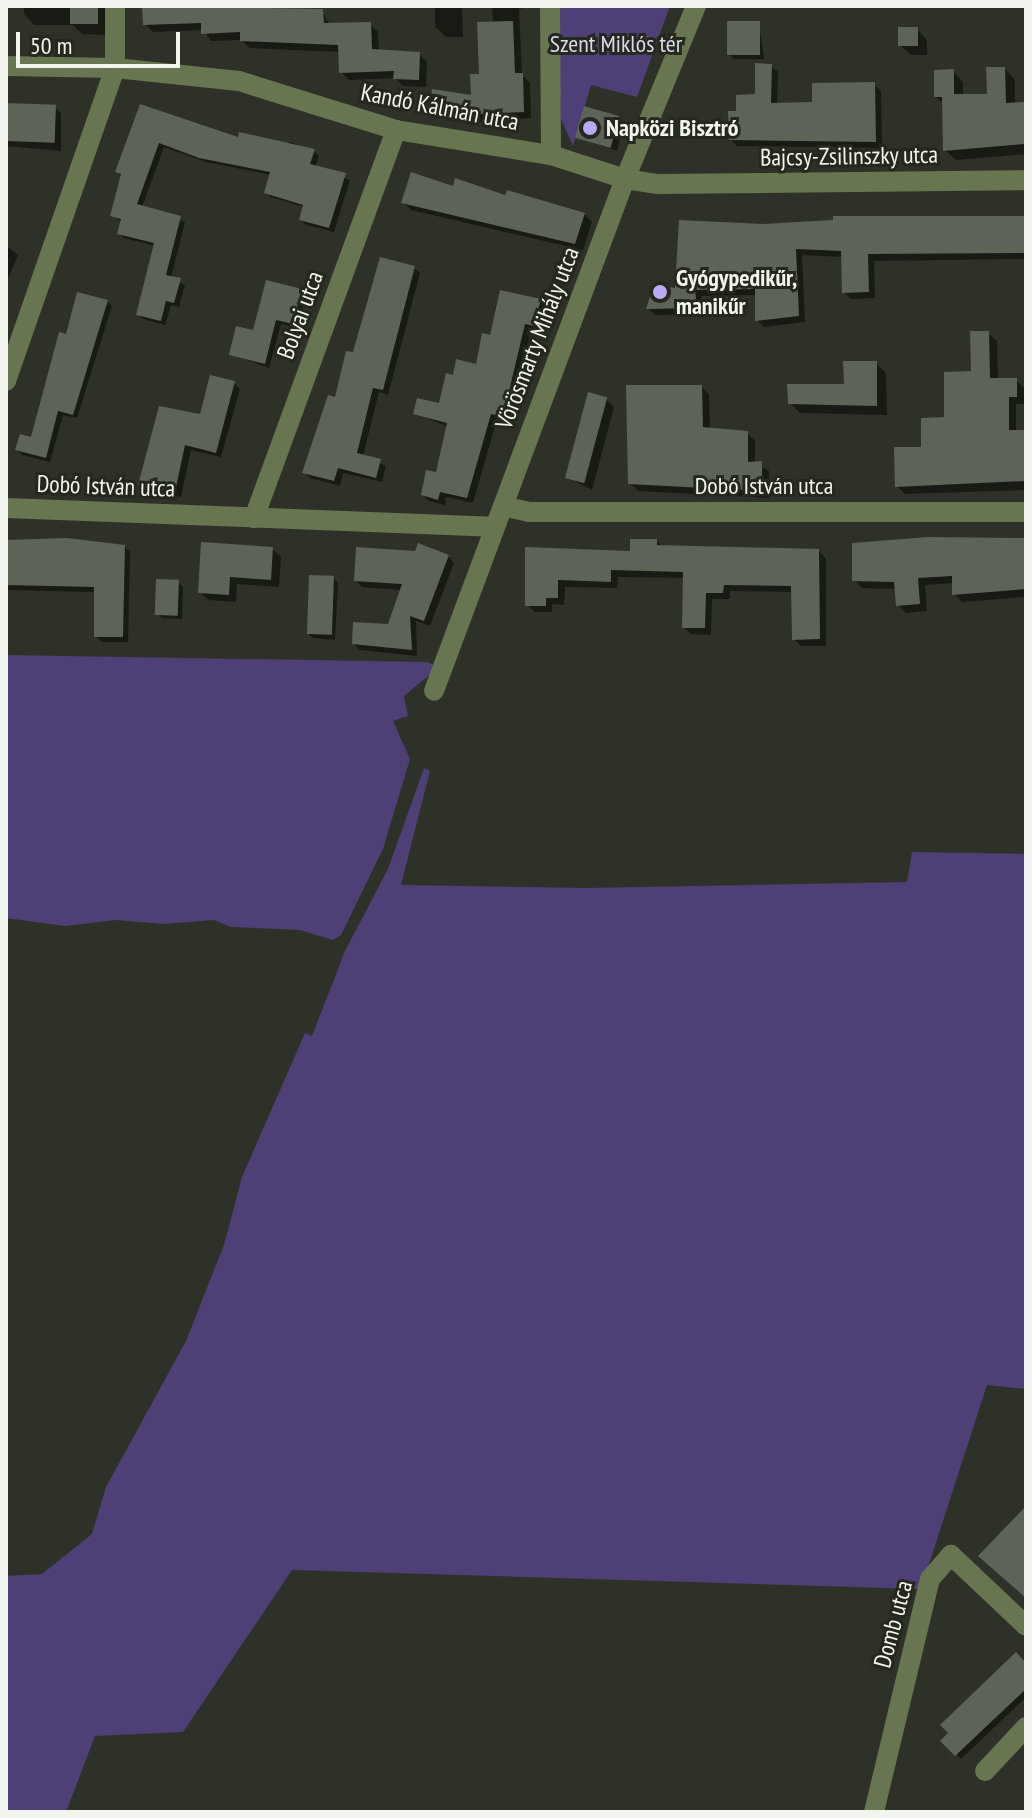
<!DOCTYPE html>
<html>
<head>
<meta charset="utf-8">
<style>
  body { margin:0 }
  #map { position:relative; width:1032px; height:1818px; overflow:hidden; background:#2e3127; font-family:"PT Sans Narrow",sans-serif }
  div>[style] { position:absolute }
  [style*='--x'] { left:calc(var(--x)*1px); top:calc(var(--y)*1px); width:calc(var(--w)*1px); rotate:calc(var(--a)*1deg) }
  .green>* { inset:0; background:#4e4076 }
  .shadow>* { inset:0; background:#0007 }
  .building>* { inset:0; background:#5e6357; transform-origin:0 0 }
  .minor>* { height:20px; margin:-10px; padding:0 10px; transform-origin:10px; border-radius:10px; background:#687551 }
  .tertiary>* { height:20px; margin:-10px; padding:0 10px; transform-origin:10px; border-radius:10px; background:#687551 }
  .dots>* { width:22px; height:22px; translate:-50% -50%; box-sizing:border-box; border:4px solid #24281d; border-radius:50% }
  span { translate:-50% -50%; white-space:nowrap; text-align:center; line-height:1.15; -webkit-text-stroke:6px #24281d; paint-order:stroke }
  .park-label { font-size:24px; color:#dbd8ee }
  .street-label { font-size:24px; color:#f2f5ee }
  .poi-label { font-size:24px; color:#f2f5ee; font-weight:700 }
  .left { translate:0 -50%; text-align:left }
  .frame { position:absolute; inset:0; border:8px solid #f2f5ee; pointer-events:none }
  .scale { position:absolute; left:16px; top:32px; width:164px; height:36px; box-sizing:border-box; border:4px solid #f2f5ee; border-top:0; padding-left:10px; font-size:24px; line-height:28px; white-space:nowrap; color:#f2f5ee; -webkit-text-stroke:6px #24281d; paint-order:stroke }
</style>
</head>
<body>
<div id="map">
  <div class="green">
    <i style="clip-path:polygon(557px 6px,670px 6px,637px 97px,591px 85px,573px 146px,561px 119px)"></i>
    <i style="clip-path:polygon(6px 655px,427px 662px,439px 667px,404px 696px,408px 716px,393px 721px,410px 759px,383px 849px,341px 935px,333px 940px,300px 930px,231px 927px,214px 920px,163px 924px,116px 920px,65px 926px,6px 918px)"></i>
    <i style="clip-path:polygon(424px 768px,430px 771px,401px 885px,586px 888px,907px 882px,912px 852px,1026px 854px,1026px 1389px,987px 1385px,921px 1589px,292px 1570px,183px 1732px,95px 1736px,66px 1812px,6px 1812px,6px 1576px,42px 1574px,92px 1534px,106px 1487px,186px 1341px,224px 1245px,242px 1177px,305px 1033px,312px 1036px,345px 951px,388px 869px)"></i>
  </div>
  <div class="shadow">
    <i style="clip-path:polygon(24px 6px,108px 6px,108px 35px,82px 34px,73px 25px,34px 25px,24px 14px)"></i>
    <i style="clip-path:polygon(144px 6px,281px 6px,281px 12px,322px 11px,330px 25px,370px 24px,378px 32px,379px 52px,419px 54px,427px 62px,426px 87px,403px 86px,395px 78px,349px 80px,341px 72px,340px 52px,250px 48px,241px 40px,211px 41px,203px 30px,153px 32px,145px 24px)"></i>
    <i style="clip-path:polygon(435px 6px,462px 6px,463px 37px,446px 37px,435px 27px)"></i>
    <i style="clip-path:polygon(492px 6px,532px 6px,519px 9px,522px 75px,530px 83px,531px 118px,470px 122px,438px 118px,431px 110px,473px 98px,493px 23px)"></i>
    <i style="clip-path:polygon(759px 23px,764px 59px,734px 59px,729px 55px)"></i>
    <i style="clip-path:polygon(917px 29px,927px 40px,927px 55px,911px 55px,900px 45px)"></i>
    <i style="clip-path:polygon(771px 66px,778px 72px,777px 105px,814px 104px,874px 84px,881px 91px,882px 148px,737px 146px,731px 140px,738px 113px,757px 96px)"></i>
    <i style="clip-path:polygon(1005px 69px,1015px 80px,1015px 104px,1026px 104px,1026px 154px,956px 160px,945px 150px,944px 104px,936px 97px,953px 71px,963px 82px,963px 96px,989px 96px)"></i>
    <i style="clip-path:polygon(55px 107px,61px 113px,61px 151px,6px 146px,6px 126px)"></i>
    <i style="clip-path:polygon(141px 107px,239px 140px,288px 147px,290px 142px,314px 151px,319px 156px,315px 167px,350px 180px,334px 232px,306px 225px,301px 220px,304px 207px,271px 197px,266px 192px,271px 175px,206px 162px,164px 147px,142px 207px,185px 222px,171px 278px,185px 285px,179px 307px,171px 305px,165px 325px,143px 319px,138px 314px,156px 246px,124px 238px,119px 233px,122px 222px,112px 215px,122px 176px,117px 172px)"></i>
    <i style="clip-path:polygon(619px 118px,624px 123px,617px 151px,578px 138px)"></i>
    <i style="clip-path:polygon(454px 188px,584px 214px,592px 222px,583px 250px,411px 210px,403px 202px)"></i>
    <i style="clip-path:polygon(1026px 217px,1026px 259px,874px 261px,875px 298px,851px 299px,844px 292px,844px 257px,802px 255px,805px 322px,764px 327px,757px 320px,757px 295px,701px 296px,703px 314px,655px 315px,648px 308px,763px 226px)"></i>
    <i style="clip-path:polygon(6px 245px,18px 255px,6px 284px)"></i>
    <i style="clip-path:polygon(414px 268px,420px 273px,388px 395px,379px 392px,363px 456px,386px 466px,382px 482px,343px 473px,340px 486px,310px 478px,304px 472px,336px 399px)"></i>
    <i style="clip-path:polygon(301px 290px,306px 295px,297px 328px,281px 324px,269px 368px,231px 354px)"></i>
    <i style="clip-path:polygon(107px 301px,112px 306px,77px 418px,63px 415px,50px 462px,22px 455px,17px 450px,32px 440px,68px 336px)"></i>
    <i style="clip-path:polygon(540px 301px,546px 307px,540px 332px,531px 329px,509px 422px,497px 419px,473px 503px,446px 497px,445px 505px,429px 501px,423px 495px,437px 474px,448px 427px,415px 413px,441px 406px,455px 377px,477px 366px,492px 338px)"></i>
    <i style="clip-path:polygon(988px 333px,997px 341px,998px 380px,1016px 380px,1024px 388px,1025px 404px,1016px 404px,1016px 432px,1026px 432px,1026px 490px,905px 494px,897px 486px,946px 419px,973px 373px)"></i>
    <i style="clip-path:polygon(876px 363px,886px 373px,887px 415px,800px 413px,790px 403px,846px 386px)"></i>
    <i style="clip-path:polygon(234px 383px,240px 389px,221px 457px,191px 450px,181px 497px,146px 490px,141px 484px)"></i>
    <i style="clip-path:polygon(702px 387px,709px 395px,710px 430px,747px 433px,755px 441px,755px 463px,769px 471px,769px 498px,638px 491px,630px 483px)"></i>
    <i style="clip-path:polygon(606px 399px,614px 407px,592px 490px,566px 477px)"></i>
    <i style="clip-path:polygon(1026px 539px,1026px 609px,1025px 597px,962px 602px,954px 594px,954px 583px,925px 585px,927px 611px,906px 613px,898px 605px,897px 589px,862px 588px,854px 580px)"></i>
    <i style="clip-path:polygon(6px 541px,124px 546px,130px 552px,128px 642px,102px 642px,96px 637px,96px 592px,6px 590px)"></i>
    <i style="clip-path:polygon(657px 541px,663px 547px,819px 551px,826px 559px,826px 646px,801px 646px,794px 639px,793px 592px,730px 591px,730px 599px,712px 599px,711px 635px,691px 634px,684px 627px,685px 578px,618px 577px,617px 588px,565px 587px,564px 605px,552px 604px,552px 612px,535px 612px,527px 605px,527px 549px,631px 553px)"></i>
    <i style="clip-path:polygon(272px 549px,281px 557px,279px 587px,237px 584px,236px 602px,208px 600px,200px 592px)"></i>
    <i style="clip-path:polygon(417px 553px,448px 556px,454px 563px,430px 626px,416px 621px,417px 656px,360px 650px,354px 644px,390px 626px,402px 590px,362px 587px,356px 581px)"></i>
    <i style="clip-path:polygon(334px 578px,338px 583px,335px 640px,313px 638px,308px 634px)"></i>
    <i style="clip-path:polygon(178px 582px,183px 587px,182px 619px,162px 618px,157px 614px)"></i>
    <i style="clip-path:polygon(1026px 1666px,1026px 1697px,961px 1759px,943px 1741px)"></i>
  </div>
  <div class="building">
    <i style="left:70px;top:6px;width:28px;height:18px"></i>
    <i style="clip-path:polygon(142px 6px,323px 9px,324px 23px,371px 22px,372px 49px,420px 52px,419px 80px,393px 79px,394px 71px,339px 73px,338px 45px,240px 41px,240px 32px,201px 34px,201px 23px,143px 25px)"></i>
    <i style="clip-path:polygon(513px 21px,515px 73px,523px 73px,524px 112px,461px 115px,429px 111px,432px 89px,471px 95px,470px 74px,479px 74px,477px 22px)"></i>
    <i style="left:727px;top:21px;width:33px;height:34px"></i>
    <i style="left:918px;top:27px;width:19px;height:20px;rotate:90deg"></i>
    <i style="clip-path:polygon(755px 63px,772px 64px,771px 103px,812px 102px,812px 83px,875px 82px,876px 142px,729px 140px,728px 111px,736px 111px,736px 95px,755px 94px)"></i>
    <i style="clip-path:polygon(986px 67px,1005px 67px,1006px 103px,1025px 102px,1025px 144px,943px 151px,942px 97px,934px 97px,934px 70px,954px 69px,954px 94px,987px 94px)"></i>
    <i style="left:6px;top:103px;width:50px;height:38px;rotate:2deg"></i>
    <i style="clip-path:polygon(140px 104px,238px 137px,239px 132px,315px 149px,310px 164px,346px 173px,329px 228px,299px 220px,303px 205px,264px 193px,270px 172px,199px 158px,159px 143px,137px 204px,181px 216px,166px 275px,181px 278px,174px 303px,166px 301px,161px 321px,136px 315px,154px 243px,117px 234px,121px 219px,110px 216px,121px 174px,115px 172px)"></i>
    <i style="left:584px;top:106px;width:37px;height:33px;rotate:16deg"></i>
    <i style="clip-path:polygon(411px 172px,453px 186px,455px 178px,505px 195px,507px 190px,585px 213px,575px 244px,401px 203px)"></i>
    <i style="clip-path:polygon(833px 216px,1026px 216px,1026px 253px,868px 254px,869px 292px,842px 293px,841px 251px,796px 249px,799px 316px,755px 321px,755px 289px,695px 290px,697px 308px,646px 309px,654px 284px,675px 288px,679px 220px,763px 224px,833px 220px)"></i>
    <i style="clip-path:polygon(380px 257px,415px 266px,383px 390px,373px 388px,357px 453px,381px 459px,376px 478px,338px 468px,334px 481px,302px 473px,328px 395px,335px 397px,346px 351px,353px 352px)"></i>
    <i style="clip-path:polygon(266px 280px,302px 289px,293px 324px,276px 320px,265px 364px,229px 355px,236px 326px,253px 330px)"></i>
    <i style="clip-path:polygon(500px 290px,541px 299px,534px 326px,525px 324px,503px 417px,491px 414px,467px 498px,440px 492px,438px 500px,421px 495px,426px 470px,436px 472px,447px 423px,413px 414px,417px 398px,439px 403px,446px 373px,453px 375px,456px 359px,476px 364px,482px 333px,490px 335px)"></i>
    <i style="clip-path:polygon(77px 292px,108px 300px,73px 415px,58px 411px,46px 458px,15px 450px,20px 434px,31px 437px,59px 332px,66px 334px)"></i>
    <i style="clip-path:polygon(970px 331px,989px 331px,990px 378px,1017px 378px,1017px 397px,1009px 397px,1009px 430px,1026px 430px,1026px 481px,895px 487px,894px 447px,921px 447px,921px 418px,944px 417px,944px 372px,971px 371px)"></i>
    <i style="clip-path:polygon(843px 361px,877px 361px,877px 406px,788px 404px,787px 384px,844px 384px)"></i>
    <i style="clip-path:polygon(210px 375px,235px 381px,216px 453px,185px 445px,175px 492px,138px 485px,159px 406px,200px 414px)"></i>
    <i style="clip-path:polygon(626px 385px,702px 385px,703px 427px,748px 431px,748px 462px,762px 461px,762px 491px,628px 484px)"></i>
    <i style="left:588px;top:392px;width:20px;height:89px;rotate:15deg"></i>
    <i style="clip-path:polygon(928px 537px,1026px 538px,1026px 589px,952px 595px,952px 576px,918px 578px,920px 604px,896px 606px,894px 582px,852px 581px,852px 543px)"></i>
    <i style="clip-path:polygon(67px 538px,125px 545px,123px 637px,94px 637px,94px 587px,6px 585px,6px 540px)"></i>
    <i style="clip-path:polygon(630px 539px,657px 539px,657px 545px,819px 549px,820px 639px,792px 640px,791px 586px,724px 585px,723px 593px,706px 593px,705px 628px,682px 628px,683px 572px,611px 570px,611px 582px,558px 580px,558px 598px,546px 598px,546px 606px,525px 606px,525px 547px,630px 551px)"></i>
    <i style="clip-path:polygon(201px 542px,273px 547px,271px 580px,230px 577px,229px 595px,198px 593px)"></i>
    <i style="clip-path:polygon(418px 543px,449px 555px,424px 621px,410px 616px,412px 650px,352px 644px,353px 622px,388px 624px,402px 584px,354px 581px,356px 547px,415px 551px)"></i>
    <i style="left:309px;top:575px;width:25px;height:59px;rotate:2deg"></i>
    <i style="left:156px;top:579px;width:23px;height:36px;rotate:2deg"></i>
    <i style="clip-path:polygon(1026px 1506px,1026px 1598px,978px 1556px)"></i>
    <i style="clip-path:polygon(1016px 1652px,1026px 1663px,1026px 1689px,955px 1756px,940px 1741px,948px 1733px,940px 1725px)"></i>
  </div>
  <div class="minor">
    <i style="--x:550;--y:6;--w:149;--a:89.6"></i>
    <i style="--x:6;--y:66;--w:109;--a:1.1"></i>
    <i style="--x:115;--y:68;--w:125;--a:6"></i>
    <i style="--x:239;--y:81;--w:164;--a:17.3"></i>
    <i style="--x:396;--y:130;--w:157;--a:9.2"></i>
    <i style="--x:551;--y:155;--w:78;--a:18"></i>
    <i style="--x:625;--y:179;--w:546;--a:110.46"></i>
    <i style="--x:6;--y:381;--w:331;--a:-70.8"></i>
    <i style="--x:115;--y:68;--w:62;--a:-90"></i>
    <i style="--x:503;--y:506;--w:26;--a:13"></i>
    <i style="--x:528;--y:512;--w:498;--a:0"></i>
    <i style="--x:6;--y:508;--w:486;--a:2.2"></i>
    <i style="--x:254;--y:518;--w:413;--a:-69.9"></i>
    <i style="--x:985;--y:1771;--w:60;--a:-47"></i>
    <i style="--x:874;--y:1812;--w:240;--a:-76.5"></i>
    <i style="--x:930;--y:1579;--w:32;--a:-49"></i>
    <i style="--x:951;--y:1555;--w:103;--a:43.4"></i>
  </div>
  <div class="tertiary">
    <i style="--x:696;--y:6;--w:187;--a:112.3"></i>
    <i style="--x:625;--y:179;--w:33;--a:9"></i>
    <i style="--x:658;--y:184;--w:368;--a:-0.6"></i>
  </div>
  <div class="dots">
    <i style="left:590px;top:128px;background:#baaaf6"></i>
    <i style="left:660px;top:292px;background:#baaaf6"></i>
  </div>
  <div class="park-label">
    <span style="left:616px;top:44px">Szent Miklós tér</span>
  </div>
  <div class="street-label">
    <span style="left:440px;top:107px;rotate:11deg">Kandó Kálmán utca</span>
    <span style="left:849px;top:156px;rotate:-1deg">Bajcsy-Zsilinszky utca</span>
    <span style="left:300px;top:315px;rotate:-70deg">Bolyai utca</span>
    <span style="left:537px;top:338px;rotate:-69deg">Vörösmarty Mihály utca</span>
    <span style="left:106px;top:486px;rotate:2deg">Dobó István utca</span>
    <span style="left:764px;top:486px">Dobó István utca</span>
    <span style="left:893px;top:1624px;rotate:-75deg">Domb utca</span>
  </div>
  <div class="poi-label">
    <span class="left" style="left:606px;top:128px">Napközi Bisztró</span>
    <span class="left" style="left:676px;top:292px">Gyógypedikűr,<br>manikűr</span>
  </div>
  <div class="frame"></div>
  <div class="scale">50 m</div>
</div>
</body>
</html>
